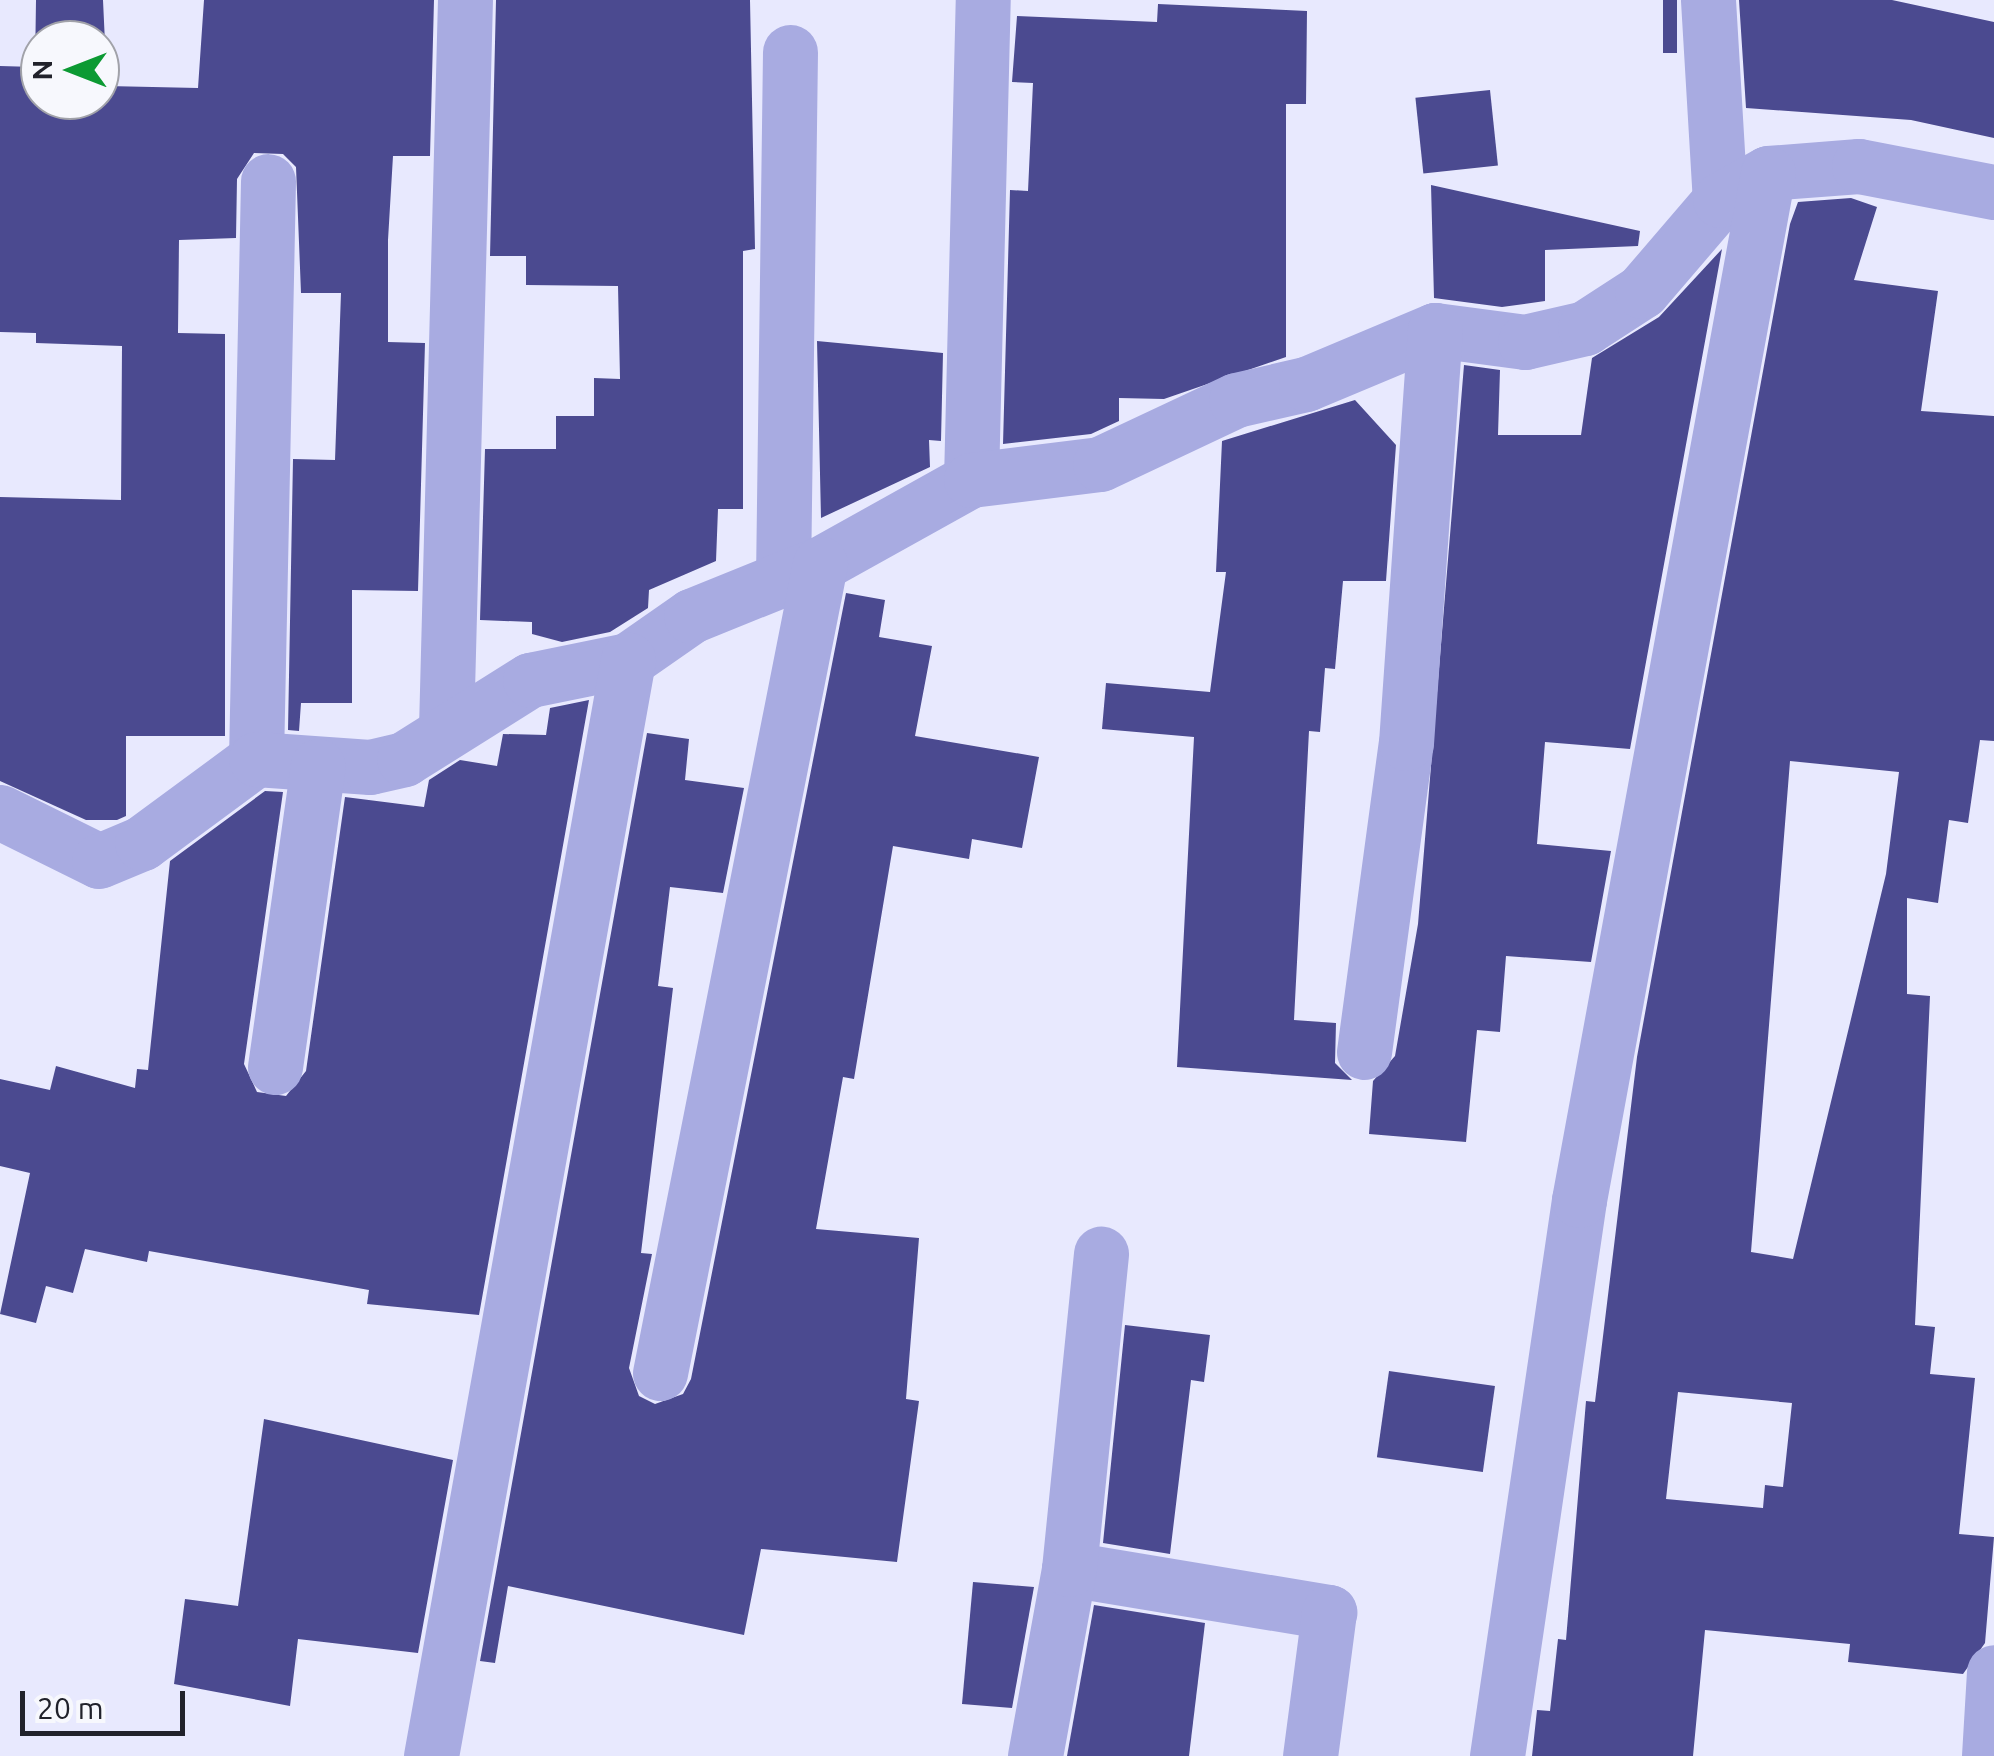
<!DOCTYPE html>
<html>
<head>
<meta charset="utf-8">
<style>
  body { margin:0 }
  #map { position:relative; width:1994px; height:1756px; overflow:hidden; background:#e8e9fe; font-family:Ubuntu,sans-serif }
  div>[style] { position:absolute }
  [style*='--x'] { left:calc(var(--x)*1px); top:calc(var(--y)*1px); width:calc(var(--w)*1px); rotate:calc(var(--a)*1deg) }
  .building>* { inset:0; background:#4b4a90; transform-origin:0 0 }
  .minor>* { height:55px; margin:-27.5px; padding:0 27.5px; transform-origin:27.5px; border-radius:27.5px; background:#a8abe1 }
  span { translate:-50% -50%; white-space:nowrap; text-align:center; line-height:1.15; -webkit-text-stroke:10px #f7f8fd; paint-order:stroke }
  .north { position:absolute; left:20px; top:20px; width:100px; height:100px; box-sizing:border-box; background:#f7f8fd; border:2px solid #a1a2a9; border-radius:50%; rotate:270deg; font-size:28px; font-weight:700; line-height:40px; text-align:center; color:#21222b }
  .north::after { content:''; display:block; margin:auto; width:35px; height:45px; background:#0c9a33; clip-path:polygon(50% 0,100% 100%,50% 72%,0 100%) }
  .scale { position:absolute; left:20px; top:1691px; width:165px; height:45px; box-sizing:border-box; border:5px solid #21222b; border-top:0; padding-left:12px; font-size:30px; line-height:35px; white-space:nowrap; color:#21222b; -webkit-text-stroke:8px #f7f8fd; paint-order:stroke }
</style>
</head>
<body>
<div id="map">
  <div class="building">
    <i style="clip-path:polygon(evenodd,36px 0,103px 0,107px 86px,198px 88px,204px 0,434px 0,430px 156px,393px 156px,388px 240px,388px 342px,425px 343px,418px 591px,352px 590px,352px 703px,301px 703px,299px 731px,288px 730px,293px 459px,335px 460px,341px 293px,301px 293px,296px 167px,283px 154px,254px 153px,237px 179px,236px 238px,179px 240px,178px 333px,225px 334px,225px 736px,126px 736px,126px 816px,117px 820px,86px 820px,0 781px,0 497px,121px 500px,122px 346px,36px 343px,36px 333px,0 332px,0 66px,35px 67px,36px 0,40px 40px,100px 40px,100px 100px,40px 100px,40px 40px)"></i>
    <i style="clip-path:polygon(496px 0,750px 0,755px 249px,743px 251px,743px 509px,718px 509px,716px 561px,649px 590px,648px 608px,610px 632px,562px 642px,532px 634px,532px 622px,480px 620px,485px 449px,556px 449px,556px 416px,594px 416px,594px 378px,620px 379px,618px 286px,526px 285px,526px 256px,490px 256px)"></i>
    <i style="left:1663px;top:0;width:14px;height:53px"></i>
    <i style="clip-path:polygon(1739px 0,1892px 0,1994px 22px,1994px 138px,1911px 120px,1746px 108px)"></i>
    <i style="clip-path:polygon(1158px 4px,1307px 11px,1306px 104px,1286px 104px,1286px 357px,1164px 399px,1119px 398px,1119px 421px,1091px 434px,1003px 444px,1010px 190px,1028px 191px,1033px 83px,1012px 82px,1017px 16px,1157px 22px)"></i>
    <i style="left:1490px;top:90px;width:76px;height:75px;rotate:84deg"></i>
    <i style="clip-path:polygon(1431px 185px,1640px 231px,1638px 246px,1545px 250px,1545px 301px,1502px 307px,1434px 298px)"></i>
    <i style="clip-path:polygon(evenodd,1851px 198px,1877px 207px,1854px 280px,1938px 291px,1921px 411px,1994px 416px,1994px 741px,1980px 740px,1968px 823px,1949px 820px,1938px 903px,1907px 898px,1907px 994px,1930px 996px,1915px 1325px,1935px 1327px,1930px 1374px,1975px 1378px,1959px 1534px,1994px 1537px,1985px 1643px,1963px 1674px,1848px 1662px,1850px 1644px,1705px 1630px,1693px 1756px,1532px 1756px,1537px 1710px,1550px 1711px,1558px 1639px,1566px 1640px,1586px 1401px,1595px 1402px,1637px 1057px,1790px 224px,1798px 202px,1851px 198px,1790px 761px,1899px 772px,1886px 874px,1793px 1259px,1751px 1252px,1790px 761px,1851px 198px,1678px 1392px,1792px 1403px,1783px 1487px,1765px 1485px,1763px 1508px,1666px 1499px,1678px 1392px)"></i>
    <i style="clip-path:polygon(1722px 249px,1630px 749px,1545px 742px,1537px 844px,1611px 851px,1591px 962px,1506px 956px,1500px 1032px,1477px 1030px,1466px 1142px,1369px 1134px,1373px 1081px,1395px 1056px,1418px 924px,1464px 365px,1500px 370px,1498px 435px,1581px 435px,1592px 358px,1659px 317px)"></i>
    <i style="clip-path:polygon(817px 341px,943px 353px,941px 441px,929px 440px,930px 467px,821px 518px)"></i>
    <i style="clip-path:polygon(1355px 400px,1396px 445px,1386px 581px,1343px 581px,1335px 669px,1325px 668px,1320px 732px,1309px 731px,1294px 1020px,1336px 1023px,1335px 1063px,1352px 1080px,1177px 1067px,1194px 737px,1102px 729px,1106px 683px,1210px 692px,1226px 572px,1216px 572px,1222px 441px)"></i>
    <i style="clip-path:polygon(846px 593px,885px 600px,879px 637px,932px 646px,915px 736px,1039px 757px,1022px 848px,972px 839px,969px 859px,893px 846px,854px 1079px,843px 1077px,816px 1229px,919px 1238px,906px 1399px,919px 1401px,897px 1562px,761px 1549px,744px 1635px,508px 1586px,495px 1663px,480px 1661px,647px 733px,689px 739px,685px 780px,744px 788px,723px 893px,670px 887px,658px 986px,673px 988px,641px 1253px,652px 1254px,629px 1368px,639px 1396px,655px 1404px,683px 1394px,691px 1379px)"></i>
    <i style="clip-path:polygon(589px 700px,479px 1315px,367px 1304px,369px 1290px,149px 1251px,147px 1262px,85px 1249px,73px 1293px,46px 1286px,36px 1323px,0 1314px,30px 1173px,0 1166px,0 1079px,50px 1090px,56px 1066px,135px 1088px,137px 1069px,148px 1070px,170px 861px,265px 791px,283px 792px,244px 1064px,257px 1092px,286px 1096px,306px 1071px,345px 797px,424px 807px,429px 780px,460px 760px,497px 766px,503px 734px,546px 735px,550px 708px)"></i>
    <i style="clip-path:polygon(1125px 1325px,1210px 1335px,1204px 1382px,1191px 1380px,1170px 1554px,1103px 1543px)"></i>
    <i style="left:1389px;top:1371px;width:107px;height:87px;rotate:8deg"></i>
    <i style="clip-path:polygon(264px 1419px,453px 1460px,418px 1653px,298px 1639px,290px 1706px,174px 1684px,185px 1599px,238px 1606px)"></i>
    <i style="clip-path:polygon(973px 1582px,1034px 1587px,1012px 1708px,962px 1704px)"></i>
    <i style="clip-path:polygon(1094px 1605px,1205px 1623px,1189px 1756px,1067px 1756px)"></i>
  </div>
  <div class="minor">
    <i style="--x:1708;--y:0;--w:200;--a:86.6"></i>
    <i style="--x:971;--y:480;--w:480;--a:-88.6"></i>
    <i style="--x:783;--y:579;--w:527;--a:-89.24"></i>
    <i style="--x:446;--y:729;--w:729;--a:-88.51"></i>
    <i style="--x:256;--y:759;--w:578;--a:-88.81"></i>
    <i style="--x:0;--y:812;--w:110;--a:26.3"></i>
    <i style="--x:99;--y:861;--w:47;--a:-22.7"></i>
    <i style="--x:142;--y:843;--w:142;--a:-36.4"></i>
    <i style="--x:256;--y:759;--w:114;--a:4"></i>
    <i style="--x:370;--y:767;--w:35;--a:-13"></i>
    <i style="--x:404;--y:759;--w:149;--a:-32.1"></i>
    <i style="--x:530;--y:680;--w:100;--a:-11.5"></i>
    <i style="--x:628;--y:660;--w:77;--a:-34.9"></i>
    <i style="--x:691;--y:616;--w:139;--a:-22"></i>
    <i style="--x:820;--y:564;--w:173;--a:-29.1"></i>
    <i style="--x:971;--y:480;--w:130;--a:-7.1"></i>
    <i style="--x:1100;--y:464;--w:150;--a:-25.2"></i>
    <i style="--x:1236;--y:400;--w:72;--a:-12.9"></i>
    <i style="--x:1306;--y:384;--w:140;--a:-22.7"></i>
    <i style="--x:1435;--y:330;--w:91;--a:7.6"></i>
    <i style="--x:1525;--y:342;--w:62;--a:-13.1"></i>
    <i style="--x:1585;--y:328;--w:68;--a:-33"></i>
    <i style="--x:1642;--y:291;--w:120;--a:-49.4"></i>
    <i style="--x:1720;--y:200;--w:55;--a:-29.4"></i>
    <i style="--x:1768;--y:173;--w:91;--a:-4.4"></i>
    <i style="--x:1859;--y:166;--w:137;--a:10.9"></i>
    <i style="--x:1364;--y:1052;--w:312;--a:-82.3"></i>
    <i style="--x:1406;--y:743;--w:414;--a:-86"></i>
    <i style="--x:275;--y:1067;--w:304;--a:-81.9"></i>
    <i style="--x:660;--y:1373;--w:825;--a:-78.81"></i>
    <i style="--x:1069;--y:1569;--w:264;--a:9.4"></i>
    <i style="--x:1329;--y:1612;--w:145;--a:97.5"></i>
    <i style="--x:431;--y:1756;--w:1114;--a:-79.81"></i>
    <i style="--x:1035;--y:1756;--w:190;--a:-79.7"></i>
    <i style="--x:1069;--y:1569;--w:317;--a:-84.2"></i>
    <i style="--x:1497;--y:1756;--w:562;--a:-81.61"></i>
    <i style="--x:1579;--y:1200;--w:1044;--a:-79.57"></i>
    <i style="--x:1989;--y:1756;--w:84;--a:-86.6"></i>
  </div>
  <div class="north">N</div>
  <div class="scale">20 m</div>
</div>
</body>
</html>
